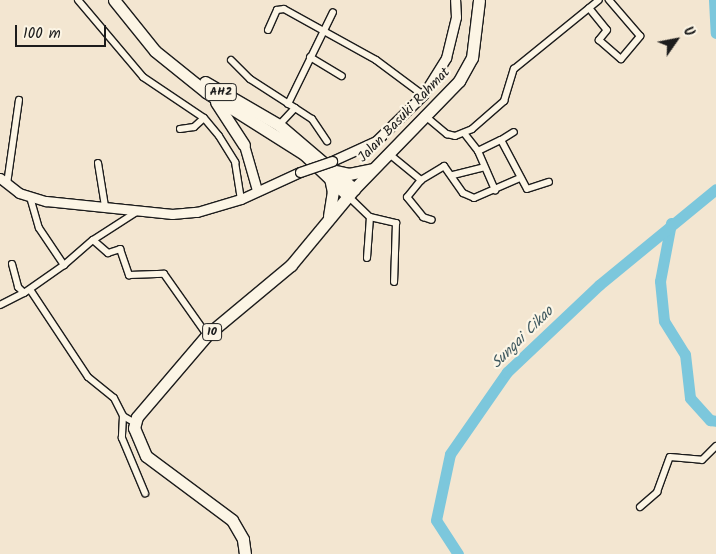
<!DOCTYPE html>
<html>
<head>
<meta charset="utf-8">
<style>
  body { margin:0 }
  #map { position:relative; width:716px; height:554px; overflow:hidden; background:#f3e6d1; font-family:Kalam,sans-serif }
  div>[style] { position:absolute }
  [style*='--x'] { left:calc(var(--x)*1px); top:calc(var(--y)*1px); width:calc(var(--w)*1px); rotate:calc(var(--a)*1deg) }
  .river>* { height:11px; margin:-5.5px; padding:0 5.5px; transform-origin:5.5px; border-radius:5.5px; background:#7cc7dc }
  .roads { filter:drop-shadow(1px 0 #1c1c1c) drop-shadow(-1px 0 #1c1c1c) drop-shadow(0 1px #1c1c1c) drop-shadow(0 -1px #1c1c1c) }
  .street>* { height:6px; margin:-3px; padding:0 3px; transform-origin:3px; border-radius:3px; background:#fcf5e5 }
  .secondary>* { height:9px; margin:-4.5px; padding:0 4.5px; transform-origin:4.5px; border-radius:4.5px; background:#fcf5e5 }
  .highway>* { height:11px; margin:-5.5px; padding:0 5.5px; transform-origin:5.5px; border-radius:5.5px; background:#fcf5e5 }
  .bridges { filter:drop-shadow(1px 0 #1c1c1c) drop-shadow(-1px 0 #1c1c1c) drop-shadow(0 1px #1c1c1c) drop-shadow(0 -1px #1c1c1c) }
  .secondary-bridge>* { height:9px; margin:-4.5px; padding:0 4.5px; transform-origin:4.5px; border-radius:4.5px; background:#fcf5e5 }
  span { translate:-50% -50%; white-space:nowrap; text-align:center; line-height:1.15; -webkit-text-stroke:4.5px #fcf5e5; paint-order:stroke }
  .shield-label span { padding:1px 4px; background:#fcf5e5; border:1px solid; border-radius:4px; -webkit-text-stroke-width:0 }
  .shield-label { font-size:12px; color:#1c1c1c; font-weight:700 }
  .street-label { font-size:14px; color:#1c1c1c }
  .water-label { font-size:15px; color:#3e585f; font-style:italic }
  .north { position:absolute; left:651px; top:15px; width:50px; height:50px; -webkit-text-stroke:4px #fcf5e5; paint-order:stroke; rotate:57deg; font-size:14px; font-weight:700; line-height:20px; text-align:center; color:#1c1c1c }
  .north::after { content:''; display:block; margin:auto; width:18px; height:22px; background:#1c1c1c; clip-path:polygon(50% 0,100% 100%,50% 72%,0 100%) }
  .scale { position:absolute; left:15px; top:25px; width:91px; height:22px; box-sizing:border-box; border:2px solid #1c1c1c; border-top:0; padding-left:6px; font-size:15px; line-height:18px; white-space:nowrap; color:#1c1c1c; -webkit-text-stroke:4px #fcf5e5; paint-order:stroke }
</style>
</head>
<body>
<div id="map">
  <div class="river">
    <i style="--x:714;--y:0;--w:33;--a:87"></i>
    <i style="--x:671;--y:223;--w:59;--a:100.7"></i>
    <i style="--x:660;--y:281;--w:40;--a:84.3"></i>
    <i style="--x:664;--y:321;--w:39;--a:58"></i>
    <i style="--x:685;--y:354;--w:44;--a:83.5"></i>
    <i style="--x:690;--y:398;--w:30;--a:48"></i>
    <i style="--x:710;--y:420;--w:6;--a:9"></i>
    <i style="--x:458;--y:554;--w:40;--a:-122.9"></i>
    <i style="--x:436;--y:520;--w:67;--a:-78"></i>
    <i style="--x:450;--y:454;--w:100;--a:-55.2"></i>
    <i style="--x:507;--y:372;--w:127;--a:-43.4"></i>
    <i style="--x:599;--y:285;--w:151;--a:-39.4"></i>
  </div>
  <div class="roads">
    <div class="street">
      <i style="--x:78;--y:0;--w:101;--a:49.8"></i>
      <i style="--x:143;--y:77;--w:73;--a:33.9"></i>
      <i style="--x:204;--y:118;--w:23;--a:50"></i>
      <i style="--x:219;--y:136;--w:31;--a:58"></i>
      <i style="--x:235;--y:162;--w:37;--a:81"></i>
      <i style="--x:589;--y:8;--w:28;--a:51"></i>
      <i style="--x:607;--y:30;--w:13;--a:129"></i>
      <i style="--x:599;--y:40;--w:29;--a:41"></i>
      <i style="--x:621;--y:59;--w:30;--a:-50"></i>
      <i style="--x:640;--y:36;--w:48;--a:-130.7"></i>
      <i style="--x:268;--y:30;--w:22;--a:-66"></i>
      <i style="--x:277;--y:10;--w:7;--a:-8"></i>
      <i style="--x:284;--y:9;--w:105;--a:29"></i>
      <i style="--x:376;--y:60;--w:59;--a:36.7"></i>
      <i style="--x:310;--y:57;--w:37;--a:31"></i>
      <i style="--x:231;--y:60;--w:27;--a:45"></i>
      <i style="--x:250;--y:79;--w:54;--a:32.8"></i>
      <i style="--x:295;--y:108;--w:23;--a:133"></i>
      <i style="--x:288;--y:104;--w:102;--a:-63.9"></i>
      <i style="--x:295;--y:108;--w:20;--a:33"></i>
      <i style="--x:312;--y:119;--w:27;--a:56"></i>
      <i style="--x:424;--y:115;--w:30;--a:40"></i>
      <i style="--x:447;--y:134;--w:8;--a:14"></i>
      <i style="--x:455;--y:136;--w:18;--a:-22"></i>
      <i style="--x:472;--y:129;--w:43;--a:-41.2"></i>
      <i style="--x:504;--y:101;--w:34;--a:-73"></i>
      <i style="--x:514;--y:69;--w:109;--a:-39.1"></i>
      <i style="--x:180;--y:129;--w:14;--a:-8"></i>
      <i style="--x:194;--y:127;--w:13;--a:-42"></i>
      <i style="--x:464;--y:133;--w:23;--a:52"></i>
      <i style="--x:478;--y:151;--w:25;--a:-26"></i>
      <i style="--x:501;--y:140;--w:55;--a:62"></i>
      <i style="--x:527;--y:189;--w:23;--a:-18"></i>
      <i style="--x:501;--y:140;--w:15;--a:-32"></i>
      <i style="--x:478;--y:151;--w:43;--a:66.4"></i>
      <i style="--x:388;--y:153;--w:43;--a:39.3"></i>
      <i style="--x:421;--y:180;--w:22;--a:129"></i>
      <i style="--x:407;--y:197;--w:26;--a:51"></i>
      <i style="--x:423;--y:217;--w:9;--a:18"></i>
      <i style="--x:98;--y:163;--w:44;--a:80.8"></i>
      <i style="--x:453;--y:175;--w:32;--a:-14"></i>
      <i style="--x:421;--y:180;--w:27;--a:-31"></i>
      <i style="--x:444;--y:166;--w:33;--a:55"></i>
      <i style="--x:463;--y:193;--w:12;--a:24"></i>
      <i style="--x:474;--y:198;--w:50;--a:-23.5"></i>
      <i style="--x:7;--y:184;--w:85;--a:-81.9"></i>
      <i style="--x:348;--y:196;--w:30;--a:44"></i>
      <i style="--x:370;--y:217;--w:41;--a:94.2"></i>
      <i style="--x:30;--y:197;--w:32;--a:74"></i>
      <i style="--x:39;--y:228;--w:45;--a:56"></i>
      <i style="--x:64;--y:265;--w:38;--a:-41"></i>
      <i style="--x:93;--y:240;--w:20;--a:41"></i>
      <i style="--x:108;--y:253;--w:13;--a:-18"></i>
      <i style="--x:120;--y:249;--w:28;--a:71"></i>
      <i style="--x:129;--y:275;--w:35;--a:-2"></i>
      <i style="--x:164;--y:274;--w:75;--a:54.8"></i>
      <i style="--x:370;--y:217;--w:27;--a:13"></i>
      <i style="--x:396;--y:223;--w:59;--a:91.9"></i>
      <i style="--x:93;--y:240;--w:54;--a:-32.8"></i>
      <i style="--x:12;--y:264;--w:24;--a:75"></i>
      <i style="--x:18;--y:287;--w:8;--a:45"></i>
      <i style="--x:24;--y:293;--w:49;--a:-35"></i>
      <i style="--x:31;--y:291;--w:103;--a:56.5"></i>
      <i style="--x:88;--y:377;--w:33;--a:39"></i>
      <i style="--x:114;--y:398;--w:20;--a:63"></i>
      <i style="--x:123;--y:416;--w:14;--a:30"></i>
      <i style="--x:0;--y:305;--w:27;--a:-27"></i>
      <i style="--x:123;--y:416;--w:22;--a:93"></i>
      <i style="--x:122;--y:438;--w:60;--a:67.3"></i>
      <i style="--x:640;--y:507;--w:23;--a:-41"></i>
      <i style="--x:657;--y:492;--w:37;--a:-70"></i>
      <i style="--x:670;--y:457;--w:32;--a:5"></i>
      <i style="--x:702;--y:460;--w:20;--a:-45"></i>
    </div>
    <div class="secondary">
      <i style="--x:244;--y:145;--w:47;--a:73.9"></i>
      <i style="--x:332;--y:161;--w:48;--a:-24.4"></i>
      <i style="--x:376;--y:141;--w:66;--a:-44.4"></i>
      <i style="--x:423;--y:95;--w:44;--a:-58.1"></i>
      <i style="--x:446;--y:58;--w:42;--a:-76.3"></i>
      <i style="--x:456;--y:17;--w:17;--a:-93"></i>
      <i style="--x:0;--y:178;--w:24;--a:38"></i>
      <i style="--x:19;--y:193;--w:28;--a:17"></i>
      <i style="--x:46;--y:201;--w:127;--a:5.9"></i>
      <i style="--x:172;--y:214;--w:25;--a:-5"></i>
      <i style="--x:197;--y:212;--w:46;--a:-16.5"></i>
      <i style="--x:241;--y:199;--w:65;--a:-24.6"></i>
    </div>
    <div class="highway">
      <i style="--x:114;--y:0;--w:65;--a:51.2"></i>
      <i style="--x:155;--y:51;--w:65;--a:38.8"></i>
      <i style="--x:206;--y:92;--w:116;--a:32.3"></i>
      <i style="--x:304;--y:154;--w:61;--a:43.7"></i>
      <i style="--x:205;--y:82;--w:86;--a:30.2"></i>
      <i style="--x:279;--y:125;--w:99;--a:40.5"></i>
      <i style="--x:216;--y:102;--w:51;--a:56.9"></i>
      <i style="--x:336;--y:171;--w:13;--a:13"></i>
      <i style="--x:349;--y:174;--w:24;--a:-12"></i>
      <i style="--x:329;--y:216;--w:24;--a:-81"></i>
      <i style="--x:333;--y:192;--w:14;--a:-102"></i>
      <i style="--x:245;--y:554;--w:15;--a:-98"></i>
      <i style="--x:243;--y:539;--w:22;--a:-120"></i>
      <i style="--x:232;--y:520;--w:107;--a:-143.3"></i>
      <i style="--x:146;--y:456;--w:30;--a:-113"></i>
      <i style="--x:134;--y:428;--w:11;--a:-75"></i>
      <i style="--x:137;--y:417;--w:108;--a:-49.5"></i>
      <i style="--x:207;--y:335;--w:109;--a:-39.8"></i>
      <i style="--x:291;--y:265;--w:99;--a:-50.3"></i>
      <i style="--x:354;--y:189;--w:151;--a:-45.8"></i>
      <i style="--x:459;--y:81;--w:26;--a:-61"></i>
      <i style="--x:472;--y:58;--w:58;--a:-83.1"></i>
    </div>
  </div>
  <div class="bridges">
    <div class="secondary-bridge">
      <i style="--x:300;--y:172;--w:34;--a:-19"></i>
    </div>
  </div>
  <div class="shield-label">
    <span style="left:221px;top:92px">AH2</span>
    <span style="left:212px;top:332px">10</span>
  </div>
  <div class="street-label">
    <span style="left:404px;top:115px;rotate:-46deg">Jalan Basuki Rahmat</span>
  </div>
  <div class="water-label">
    <span style="left:523px;top:338px;rotate:-45deg">Sungai Cikao</span>
  </div>
  <div class="north">U</div>
  <div class="scale">100 m</div>
</div>
</body>
</html>
